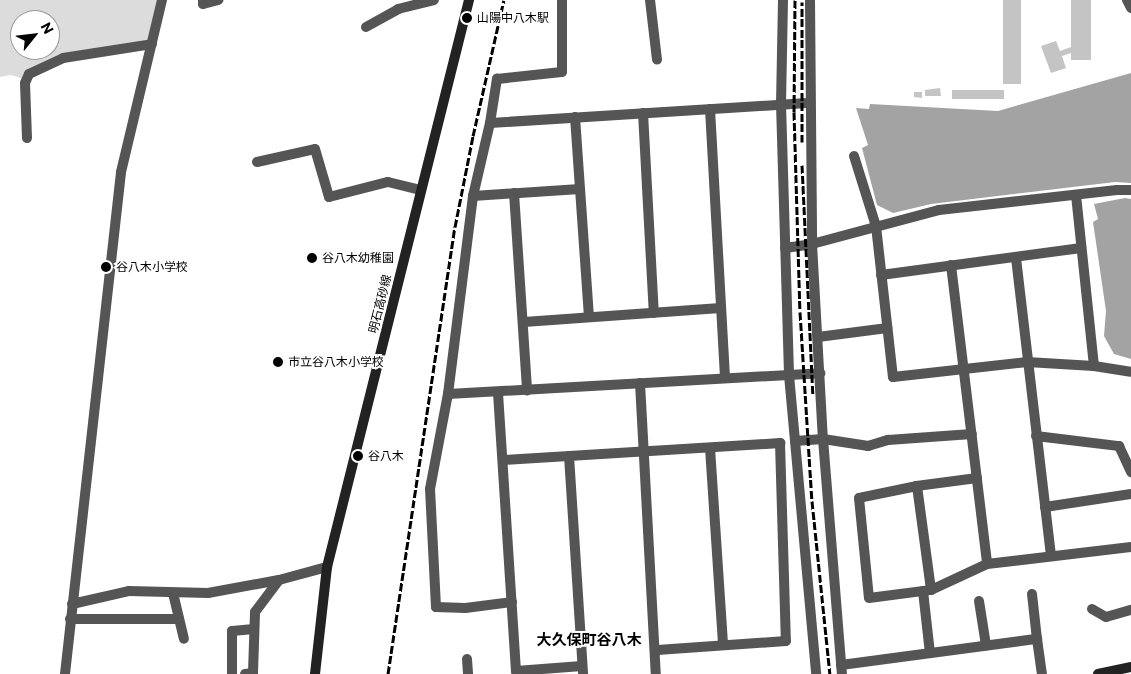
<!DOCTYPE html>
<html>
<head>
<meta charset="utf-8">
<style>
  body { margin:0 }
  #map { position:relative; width:1131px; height:674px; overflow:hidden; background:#fff; font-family:Commissioner,"Noto Sans JP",sans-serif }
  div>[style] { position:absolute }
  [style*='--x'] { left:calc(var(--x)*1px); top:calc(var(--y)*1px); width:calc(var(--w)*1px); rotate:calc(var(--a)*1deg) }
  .green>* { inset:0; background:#dcdcdc }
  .water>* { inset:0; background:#a3a3a3 }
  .building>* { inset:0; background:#c4c4c4; transform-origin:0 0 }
  .street>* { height:10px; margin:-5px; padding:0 5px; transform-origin:5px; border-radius:5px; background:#555 }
  .secondary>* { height:10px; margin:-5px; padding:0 5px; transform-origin:5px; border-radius:5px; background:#222 }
  .rail>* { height:3px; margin-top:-1.5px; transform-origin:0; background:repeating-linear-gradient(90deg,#000 0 8px,transparent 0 10.5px) }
  .dots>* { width:14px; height:14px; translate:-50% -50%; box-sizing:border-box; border:2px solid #fff; border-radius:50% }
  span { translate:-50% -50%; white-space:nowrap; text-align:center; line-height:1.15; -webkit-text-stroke:4px #fff; paint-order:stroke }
  .poi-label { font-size:12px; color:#000 }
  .left { translate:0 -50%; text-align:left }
  .street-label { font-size:12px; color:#000 }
  .quarter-label { font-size:15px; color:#000; font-weight:700 }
  .north { position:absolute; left:10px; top:10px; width:50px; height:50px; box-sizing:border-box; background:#fff; border:1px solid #999; border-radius:50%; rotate:61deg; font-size:14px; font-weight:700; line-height:20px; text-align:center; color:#000 }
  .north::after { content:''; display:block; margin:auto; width:18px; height:22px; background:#000; clip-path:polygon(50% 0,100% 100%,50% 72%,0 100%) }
</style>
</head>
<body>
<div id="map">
  <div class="green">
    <i style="clip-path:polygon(evenodd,0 0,157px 0,148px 41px,61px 54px,24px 79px,11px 75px,0 77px,0 0,20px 20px,50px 20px,50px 50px,20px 50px,20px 20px)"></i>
  </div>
  <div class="water">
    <i style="clip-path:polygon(1131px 73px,1131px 183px,1115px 182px,931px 204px,893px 213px,877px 205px,862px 148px,868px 145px,856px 108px,869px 109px,870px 104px,998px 111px)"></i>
    <i style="clip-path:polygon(1125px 198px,1131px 199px,1131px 359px,1114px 354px,1104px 336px,1106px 311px,1093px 222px,1098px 219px,1094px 204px)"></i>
  </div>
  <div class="building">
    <i style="left:1003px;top:0;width:18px;height:84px"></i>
    <i style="left:1071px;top:0;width:20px;height:60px"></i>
    <i style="clip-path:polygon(1056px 41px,1060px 51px,1085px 42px,1086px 48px,1062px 56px,1066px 68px,1051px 73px,1041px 46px)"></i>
    <i style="clip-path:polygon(940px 88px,941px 96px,925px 96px,925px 90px)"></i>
    <i style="left:952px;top:90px;width:52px;height:9px"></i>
    <i style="clip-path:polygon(914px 92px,922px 92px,922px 98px,914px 97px)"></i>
  </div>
  <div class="street">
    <i style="--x:203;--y:0;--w:4;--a:90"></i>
    <i style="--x:203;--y:4;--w:16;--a:-15"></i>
    <i style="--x:650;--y:0;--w:60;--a:83.3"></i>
    <i style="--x:783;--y:0;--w:104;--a:91.1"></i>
    <i style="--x:781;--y:104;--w:271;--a:88.3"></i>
    <i style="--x:789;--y:375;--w:300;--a:84.8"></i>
    <i style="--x:810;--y:0;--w:244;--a:89.5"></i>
    <i style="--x:812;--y:244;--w:195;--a:86.8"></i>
    <i style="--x:823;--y:439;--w:236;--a:85.4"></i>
    <i style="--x:1127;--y:0;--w:9;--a:63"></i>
    <i style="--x:366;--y:27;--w:37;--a:-29"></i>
    <i style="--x:398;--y:9;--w:37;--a:-14"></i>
    <i style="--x:710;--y:109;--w:269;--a:86.8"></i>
    <i style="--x:643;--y:113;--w:200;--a:86.9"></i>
    <i style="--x:575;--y:117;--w:200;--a:86"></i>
    <i style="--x:490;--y:123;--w:321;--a:-3.6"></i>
    <i style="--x:27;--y:138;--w:55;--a:-92.1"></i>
    <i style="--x:25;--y:83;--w:10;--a:-66"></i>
    <i style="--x:29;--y:74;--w:38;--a:-25"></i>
    <i style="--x:63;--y:58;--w:90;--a:-8.9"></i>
    <i style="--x:854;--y:156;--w:73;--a:72.6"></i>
    <i style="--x:876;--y:226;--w:152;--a:83.6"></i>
    <i style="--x:893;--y:377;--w:135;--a:-6.4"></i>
    <i style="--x:1027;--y:362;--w:67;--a:3.4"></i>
    <i style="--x:1094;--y:366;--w:37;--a:9"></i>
    <i style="--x:257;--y:162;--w:59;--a:-12.6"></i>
    <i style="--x:315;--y:149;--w:50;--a:73.7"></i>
    <i style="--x:329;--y:197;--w:61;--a:-14.3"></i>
    <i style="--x:388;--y:182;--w:34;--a:14"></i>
    <i style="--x:514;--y:193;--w:198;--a:86.2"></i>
    <i style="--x:1076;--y:195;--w:172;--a:84"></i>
    <i style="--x:473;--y:196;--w:107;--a:-3.7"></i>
    <i style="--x:785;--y:248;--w:27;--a:-8"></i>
    <i style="--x:812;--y:244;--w:131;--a:-15"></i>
    <i style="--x:939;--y:210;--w:179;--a:-6.4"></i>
    <i style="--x:1117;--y:190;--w:14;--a:0"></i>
    <i style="--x:1016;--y:258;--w:300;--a:83.3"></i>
    <i style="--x:951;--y:265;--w:301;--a:83.1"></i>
    <i style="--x:881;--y:275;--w:202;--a:-7.7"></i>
    <i style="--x:524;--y:322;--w:197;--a:-4.1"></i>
    <i style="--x:818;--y:337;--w:70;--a:-7.4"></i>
    <i style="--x:640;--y:383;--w:291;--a:86.9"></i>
    <i style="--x:498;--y:393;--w:279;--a:86.3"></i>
    <i style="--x:516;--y:671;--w:66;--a:-4.3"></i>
    <i style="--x:448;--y:394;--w:373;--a:-3.2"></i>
    <i style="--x:1036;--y:436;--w:84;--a:6.9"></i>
    <i style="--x:1119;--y:446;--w:29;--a:65"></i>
    <i style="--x:795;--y:441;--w:28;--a:-4"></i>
    <i style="--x:823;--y:439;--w:46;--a:8.8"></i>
    <i style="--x:868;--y:446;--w:21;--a:-17"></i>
    <i style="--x:888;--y:440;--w:84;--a:-4.1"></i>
    <i style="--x:710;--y:448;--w:197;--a:86.2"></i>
    <i style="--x:569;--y:456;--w:218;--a:86.3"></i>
    <i style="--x:503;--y:460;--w:278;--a:-3.5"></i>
    <i style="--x:780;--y:443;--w:198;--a:88.3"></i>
    <i style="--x:786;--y:641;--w:129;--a:176"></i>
    <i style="--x:977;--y:478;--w:61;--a:172.4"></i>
    <i style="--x:917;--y:486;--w:59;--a:168.3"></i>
    <i style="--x:859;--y:498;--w:100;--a:84.3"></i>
    <i style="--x:869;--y:598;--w:63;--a:-7.4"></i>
    <i style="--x:931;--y:590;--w:62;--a:-24.9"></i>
    <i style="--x:987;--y:564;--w:145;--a:-6.7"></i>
    <i style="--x:917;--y:486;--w:105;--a:82.3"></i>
    <i style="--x:1045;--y:507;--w:87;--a:-8.6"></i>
    <i style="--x:923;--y:591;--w:62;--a:83.6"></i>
    <i style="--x:173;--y:593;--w:47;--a:76.6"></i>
    <i style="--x:1032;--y:594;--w:45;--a:83.7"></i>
    <i style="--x:979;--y:601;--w:45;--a:81"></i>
    <i style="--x:512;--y:602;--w:47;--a:172.7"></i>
    <i style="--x:465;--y:608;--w:29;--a:-178"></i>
    <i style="--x:436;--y:607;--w:118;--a:-92.9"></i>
    <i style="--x:430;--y:489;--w:97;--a:-79.3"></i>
    <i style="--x:448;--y:394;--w:200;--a:-82.8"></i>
    <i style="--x:473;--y:196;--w:75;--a:-76.9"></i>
    <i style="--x:490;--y:123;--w:45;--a:-81"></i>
    <i style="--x:497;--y:79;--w:65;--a:-6.1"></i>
    <i style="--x:562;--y:72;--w:72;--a:-90"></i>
    <i style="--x:72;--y:604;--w:58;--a:-12.8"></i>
    <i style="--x:129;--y:591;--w:79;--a:1.5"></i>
    <i style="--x:208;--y:593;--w:72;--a:-10.4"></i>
    <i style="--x:279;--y:580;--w:50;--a:-15.2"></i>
    <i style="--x:1092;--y:609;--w:16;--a:30"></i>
    <i style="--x:1106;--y:617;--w:26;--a:-16"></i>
    <i style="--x:70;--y:619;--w:109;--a:0"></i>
    <i style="--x:467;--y:659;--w:15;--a:86"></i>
    <i style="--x:841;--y:665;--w:198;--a:-7.6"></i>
    <i style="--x:1037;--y:639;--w:35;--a:82"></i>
    <i style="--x:65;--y:674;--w:505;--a:-83.63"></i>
    <i style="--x:121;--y:172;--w:177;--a:-76.6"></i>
    <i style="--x:232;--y:674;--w:43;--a:-90"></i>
    <i style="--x:232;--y:631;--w:22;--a:-5"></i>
    <i style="--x:245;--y:674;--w:8;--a:-7"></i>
    <i style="--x:253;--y:673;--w:61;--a:-88.1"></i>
    <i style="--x:255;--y:612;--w:40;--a:-53"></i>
  </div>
  <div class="secondary">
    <i style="--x:315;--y:674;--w:108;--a:-83.6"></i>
    <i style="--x:327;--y:567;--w:585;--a:-75.94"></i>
    <i style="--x:1098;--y:674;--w:34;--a:-12"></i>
  </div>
  <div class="rail">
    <i style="--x:795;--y:0;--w:112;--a:90.5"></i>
    <i style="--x:794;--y:112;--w:200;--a:88.3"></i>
    <i style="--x:800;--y:312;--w:189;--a:86.4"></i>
    <i style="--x:812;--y:501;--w:174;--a:84.1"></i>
    <i style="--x:802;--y:142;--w:140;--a:-90"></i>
    <i style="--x:802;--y:165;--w:230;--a:87.3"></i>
    <i style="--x:388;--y:674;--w:452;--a:-81.5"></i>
    <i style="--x:455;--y:227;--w:93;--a:-78.8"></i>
    <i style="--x:473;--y:136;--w:139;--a:-77.2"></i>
  </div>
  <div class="dots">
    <i style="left:467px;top:18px;background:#000"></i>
    <i style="left:312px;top:258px;background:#000"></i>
    <i style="left:106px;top:267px;background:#000"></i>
    <i style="left:278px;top:362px;background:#000"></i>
    <i style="left:358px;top:456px;background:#000"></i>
  </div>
  <div class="poi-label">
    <span class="left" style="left:477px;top:18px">山陽中八木駅</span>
    <span class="left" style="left:322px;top:258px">谷八木幼稚園</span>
    <span class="left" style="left:116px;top:267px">谷八木小学校</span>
    <span class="left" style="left:288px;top:362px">市立谷八木小学校</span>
    <span class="left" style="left:368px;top:456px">谷八木</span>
  </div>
  <div class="street-label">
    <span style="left:380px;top:304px;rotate:-76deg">明石高砂線</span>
  </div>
  <div class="quarter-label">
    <span style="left:589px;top:640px">大久保町谷八木</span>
  </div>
  <div class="north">N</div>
</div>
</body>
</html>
